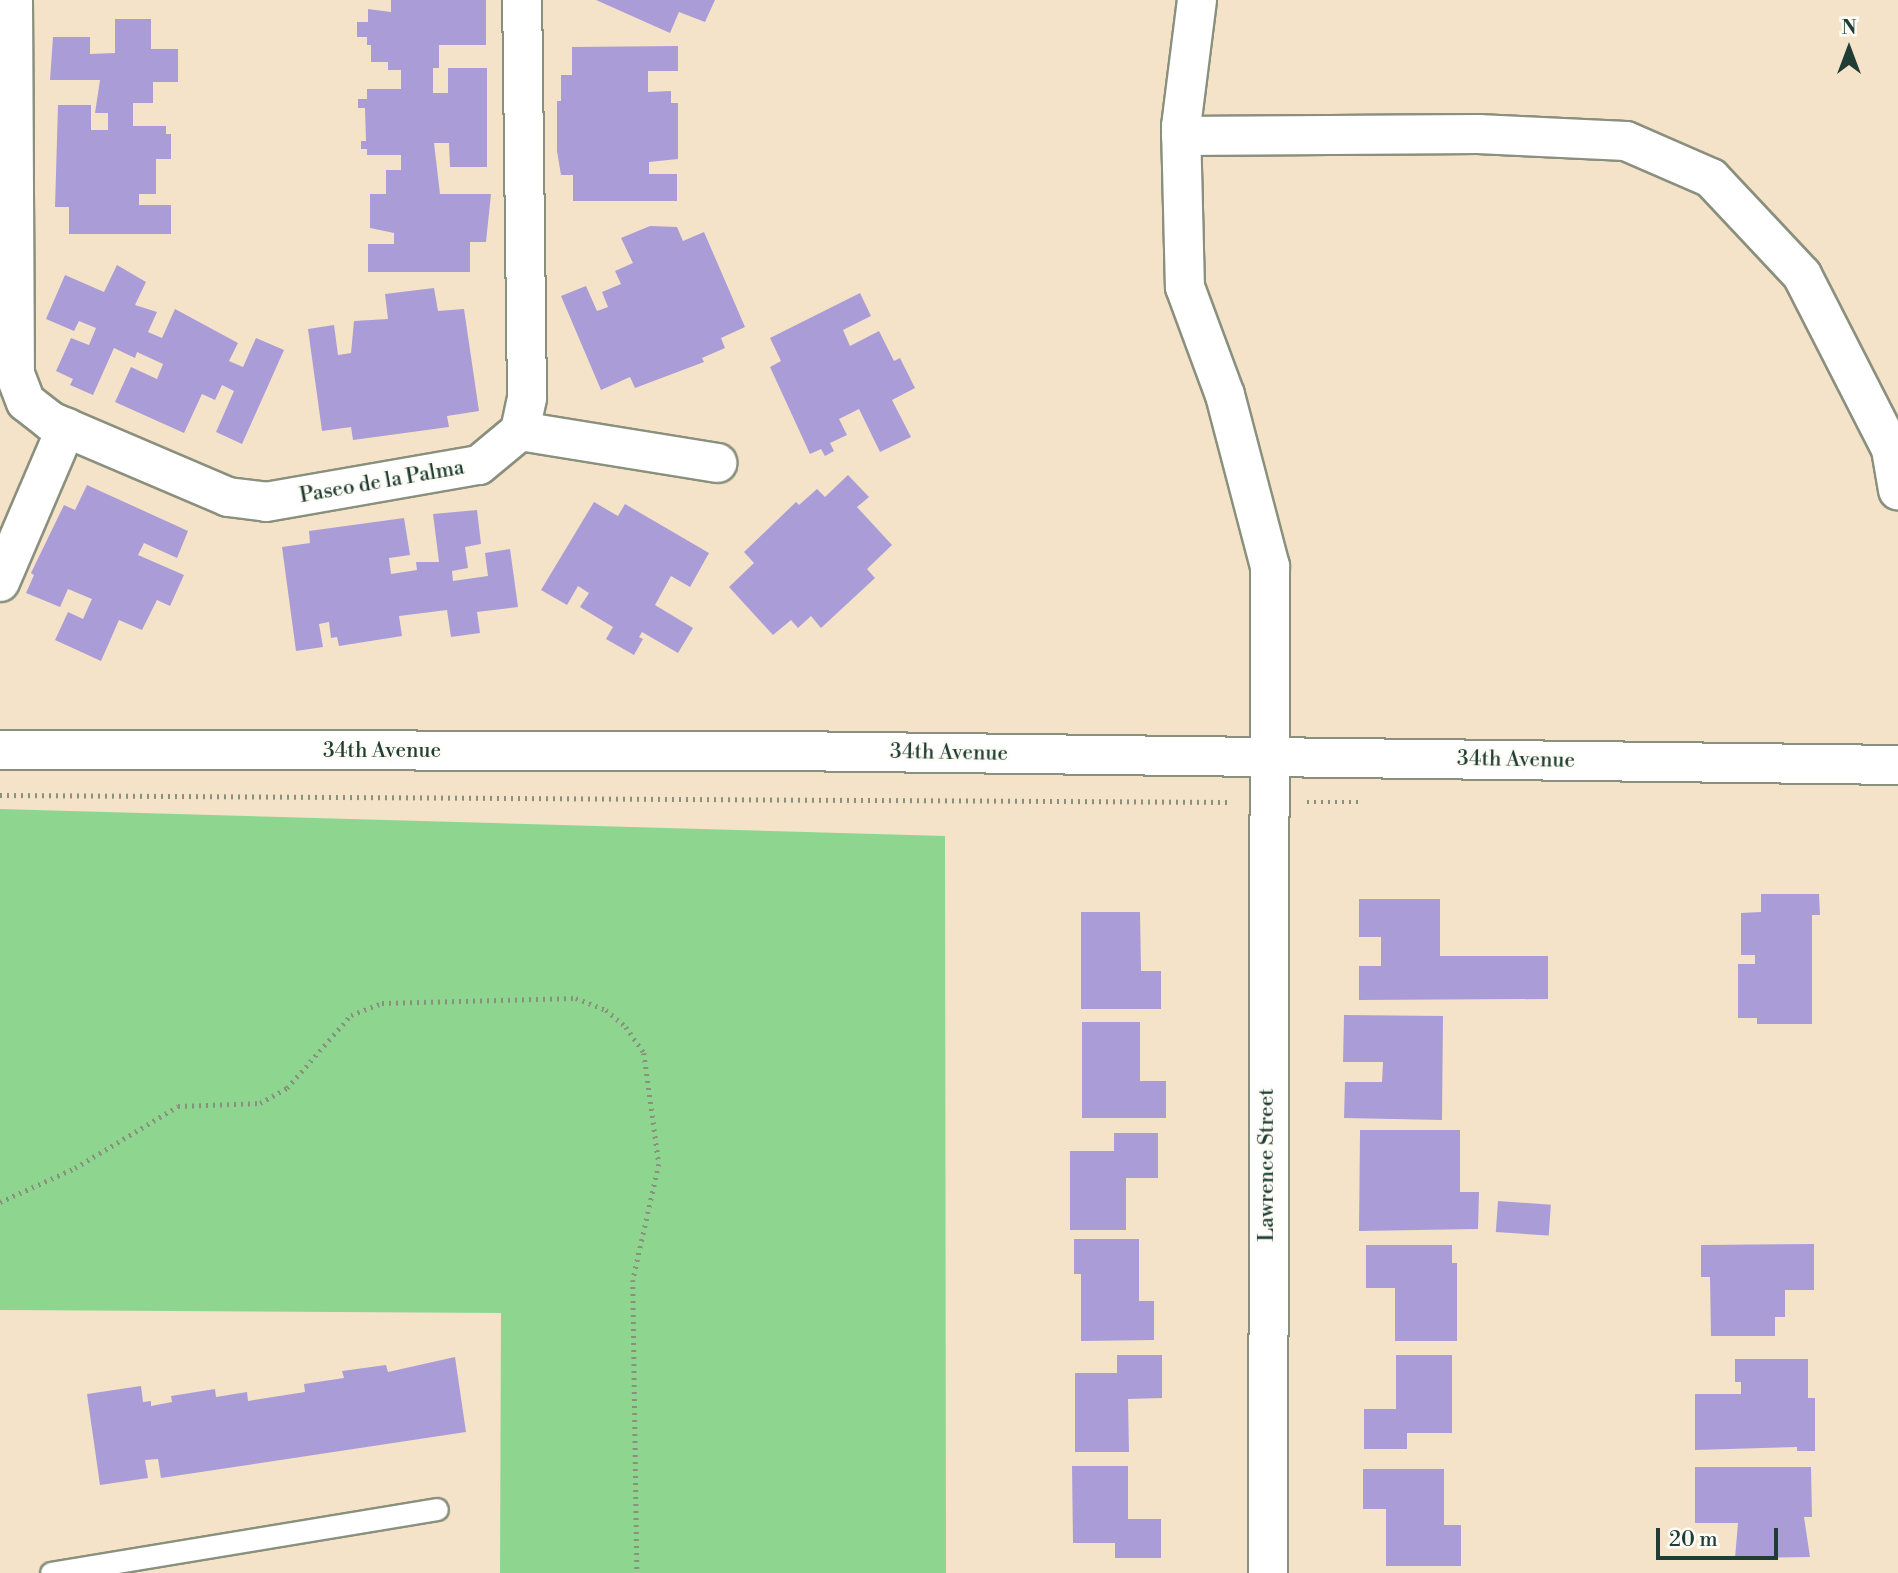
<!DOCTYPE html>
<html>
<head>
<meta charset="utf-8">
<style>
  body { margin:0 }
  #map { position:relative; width:1898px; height:1573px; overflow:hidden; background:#f4e3c8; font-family:"Libre Bodoni",serif }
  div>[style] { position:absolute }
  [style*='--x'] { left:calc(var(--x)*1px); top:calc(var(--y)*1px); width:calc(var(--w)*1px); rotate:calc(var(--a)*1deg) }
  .green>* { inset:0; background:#8ed690 }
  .building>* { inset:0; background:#aa9dd7; transform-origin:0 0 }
  .path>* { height:4.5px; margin-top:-2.25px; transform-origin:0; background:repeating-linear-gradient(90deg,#8a907e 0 2px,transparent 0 7px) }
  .roads { filter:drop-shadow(2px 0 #8a907e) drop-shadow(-2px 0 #8a907e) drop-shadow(0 2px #8a907e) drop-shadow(0 -2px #8a907e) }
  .lane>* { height:21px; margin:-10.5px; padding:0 10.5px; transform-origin:10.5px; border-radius:10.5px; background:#fff }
  .street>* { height:38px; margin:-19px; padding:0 19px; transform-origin:19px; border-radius:19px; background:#fff }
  span { translate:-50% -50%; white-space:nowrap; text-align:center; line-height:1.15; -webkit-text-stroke:5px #fdfcf7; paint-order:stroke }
  .street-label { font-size:21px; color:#1f3d34 }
  .north { position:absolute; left:1814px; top:14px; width:70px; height:70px; -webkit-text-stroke:5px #fdfcf7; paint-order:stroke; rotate:0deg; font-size:19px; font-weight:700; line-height:28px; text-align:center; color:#1f3d34 }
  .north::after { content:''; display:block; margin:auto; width:24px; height:32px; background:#1f3d34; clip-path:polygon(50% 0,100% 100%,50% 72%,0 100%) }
  .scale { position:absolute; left:1656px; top:1528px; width:122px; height:32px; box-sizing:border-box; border:4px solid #1f3d34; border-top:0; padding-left:9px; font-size:21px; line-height:24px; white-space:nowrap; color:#1f3d34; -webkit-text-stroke:5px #fdfcf7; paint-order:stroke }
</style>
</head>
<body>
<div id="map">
  <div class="green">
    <i style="clip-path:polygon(0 809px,945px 836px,946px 1573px,500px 1573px,501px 1313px,0 1310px)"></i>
  </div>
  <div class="building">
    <i style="clip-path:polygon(391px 0,486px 0,486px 45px,439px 45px,439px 68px,433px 68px,433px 93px,448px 93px,448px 68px,487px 68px,487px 167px,450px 167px,449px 143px,434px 143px,440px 194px,491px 194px,486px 242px,470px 242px,470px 272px,368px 272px,368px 244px,394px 244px,394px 233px,370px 228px,370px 194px,386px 194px,386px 170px,401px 170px,401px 155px,367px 155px,367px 149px,361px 149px,361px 141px,366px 141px,365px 108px,358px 108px,358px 99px,367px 99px,367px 89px,401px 89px,401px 70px,388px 70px,388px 62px,371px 62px,371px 45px,367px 45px,367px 37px,357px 37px,357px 22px,368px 22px,368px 9px,391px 12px)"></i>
    <i style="clip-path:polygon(596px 0,715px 0,705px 22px,679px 12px,670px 33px)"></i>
    <i style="clip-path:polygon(115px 19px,151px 19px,151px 49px,178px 49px,178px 82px,153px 82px,153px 103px,133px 103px,133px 126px,166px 126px,166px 134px,171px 134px,171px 159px,156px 159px,156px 194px,139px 194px,139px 205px,171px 205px,171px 234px,69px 234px,69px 207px,55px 207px,58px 105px,91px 105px,91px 130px,108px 130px,108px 113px,95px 113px,100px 80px,50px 80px,53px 37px,90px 37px,90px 54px,115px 53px)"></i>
    <i style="clip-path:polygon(678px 46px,678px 71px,648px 71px,648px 92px,671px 91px,671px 103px,678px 103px,678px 159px,649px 162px,649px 174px,677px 174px,677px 201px,573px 201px,573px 175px,561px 175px,557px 151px,557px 101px,561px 101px,561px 75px,572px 75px,572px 47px)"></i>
    <i style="clip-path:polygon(650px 226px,677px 227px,683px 241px,704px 232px,745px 327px,721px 338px,725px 348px,702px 358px,704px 362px,635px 388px,630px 377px,601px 390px,561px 296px,586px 286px,597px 311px,608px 307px,602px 292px,621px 284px,615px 271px,633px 263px,621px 238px)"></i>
    <i style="clip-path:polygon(117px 265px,146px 282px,135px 305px,157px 312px,148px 332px,162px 338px,175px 309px,238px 343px,229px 361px,243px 367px,256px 338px,284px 350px,242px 444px,216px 432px,234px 391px,222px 385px,215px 400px,202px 394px,184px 433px,115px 402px,131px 367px,157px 379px,163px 364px,137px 352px,135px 358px,114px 348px,93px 395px,70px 385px,73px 379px,56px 371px,71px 338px,89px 345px,96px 328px,79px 321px,74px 331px,46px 319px,65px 275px,104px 292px)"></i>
    <i style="clip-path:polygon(434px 288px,438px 311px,464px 309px,479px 411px,447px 416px,449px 427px,353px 440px,351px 427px,322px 431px,308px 329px,334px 325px,338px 355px,351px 353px,354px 321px,388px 319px,385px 294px)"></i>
    <i style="clip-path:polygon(860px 293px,871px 316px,843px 330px,850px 346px,879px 331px,894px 361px,900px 358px,915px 388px,892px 400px,911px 437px,880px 452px,859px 409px,839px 419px,847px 435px,830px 443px,834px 451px,825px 456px,821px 449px,810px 454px,770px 367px,781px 361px,770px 338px)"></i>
    <i style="clip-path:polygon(848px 475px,869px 497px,857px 507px,892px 545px,867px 569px,875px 578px,821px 628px,811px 616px,798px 628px,791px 620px,773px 635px,729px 587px,754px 563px,744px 552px,796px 502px,799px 505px,817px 489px,825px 497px)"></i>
    <i style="clip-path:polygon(87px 485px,188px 531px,177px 558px,144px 543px,138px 555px,184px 575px,170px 606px,157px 600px,142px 630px,119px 620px,101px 661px,55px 640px,68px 612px,83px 619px,92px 599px,68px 589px,60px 607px,26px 593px,34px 575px,31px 573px,64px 505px,75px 510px)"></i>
    <i style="clip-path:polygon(594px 502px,618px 516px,625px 504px,709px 553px,690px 587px,671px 576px,655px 605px,693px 628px,678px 653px,642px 632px,639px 637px,643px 639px,634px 655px,606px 639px,613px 627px,580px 607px,589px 593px,578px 586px,567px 605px,541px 590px)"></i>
    <i style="clip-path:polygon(477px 510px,481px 544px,465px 547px,468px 568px,452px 571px,453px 581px,488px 576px,485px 553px,510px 549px,518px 607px,477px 612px,480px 633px,451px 637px,447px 610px,399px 616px,402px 636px,339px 646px,337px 637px,331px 638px,329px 622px,319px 624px,323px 647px,296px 651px,282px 547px,310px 543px,309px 531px,404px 518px,410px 555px,389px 558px,391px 574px,417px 570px,416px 562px,439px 562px,433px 514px)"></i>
    <i style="clip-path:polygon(1761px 894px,1819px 894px,1820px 915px,1812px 915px,1812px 1024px,1757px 1024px,1757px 1018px,1738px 1018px,1738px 964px,1755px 964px,1755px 955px,1741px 955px,1741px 913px,1761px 912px)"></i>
    <i style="clip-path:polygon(1359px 899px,1440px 899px,1440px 956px,1548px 956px,1548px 999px,1359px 1000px,1359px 966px,1381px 966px,1381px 937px,1359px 937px)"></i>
    <i style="clip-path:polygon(1081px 912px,1140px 912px,1141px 971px,1161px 971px,1161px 1009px,1081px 1009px)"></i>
    <i style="clip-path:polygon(1344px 1015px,1443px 1016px,1442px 1120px,1344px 1118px,1345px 1082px,1382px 1082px,1383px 1062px,1343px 1062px)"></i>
    <i style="clip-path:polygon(1082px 1022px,1140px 1022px,1140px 1081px,1166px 1081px,1166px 1118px,1082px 1118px)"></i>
    <i style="clip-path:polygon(1360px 1130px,1460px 1130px,1460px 1192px,1479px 1192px,1478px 1229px,1359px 1231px)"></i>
    <i style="clip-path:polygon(1114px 1133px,1158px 1133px,1158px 1178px,1126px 1178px,1126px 1230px,1070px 1230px,1070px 1151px,1114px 1151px)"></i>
    <i style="left:1498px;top:1201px;width:53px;height:31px;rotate:4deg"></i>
    <i style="clip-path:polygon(1074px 1239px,1139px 1239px,1139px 1301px,1154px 1301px,1154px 1340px,1081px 1341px,1081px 1274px,1074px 1274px)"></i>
    <i style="clip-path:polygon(1814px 1244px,1814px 1290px,1785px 1290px,1785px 1317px,1775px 1317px,1775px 1336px,1711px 1336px,1710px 1277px,1701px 1277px,1701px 1245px)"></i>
    <i style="clip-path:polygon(1366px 1245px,1452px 1245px,1452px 1263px,1457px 1263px,1457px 1341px,1395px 1341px,1395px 1288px,1366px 1288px)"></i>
    <i style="clip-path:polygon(1117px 1355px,1162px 1355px,1162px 1398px,1128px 1399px,1129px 1452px,1075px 1452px,1075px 1373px,1117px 1373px)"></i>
    <i style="clip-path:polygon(1396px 1355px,1452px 1355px,1452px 1433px,1407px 1433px,1407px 1449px,1364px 1449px,1364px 1409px,1396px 1409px)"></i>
    <i style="clip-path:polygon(455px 1357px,466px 1432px,161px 1478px,158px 1459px,145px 1460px,148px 1478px,100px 1485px,87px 1394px,141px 1386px,143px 1402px,151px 1401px,151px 1406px,172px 1402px,171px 1396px,215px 1389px,216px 1397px,247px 1392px,248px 1401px,305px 1392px,304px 1384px,344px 1378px,342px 1371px,386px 1365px,388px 1372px)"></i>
    <i style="clip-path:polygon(1735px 1359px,1808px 1359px,1808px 1398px,1815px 1398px,1815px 1451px,1797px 1451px,1797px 1447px,1695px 1450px,1695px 1394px,1741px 1394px,1741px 1382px,1735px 1382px)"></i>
    <i style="clip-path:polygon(1072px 1466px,1128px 1466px,1128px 1519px,1161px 1519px,1161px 1558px,1115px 1558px,1115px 1543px,1073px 1543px)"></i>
    <i style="clip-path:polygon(1695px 1467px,1811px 1467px,1812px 1517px,1804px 1517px,1810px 1557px,1735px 1558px,1738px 1523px,1695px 1523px)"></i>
    <i style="clip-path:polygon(1363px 1469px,1444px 1469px,1444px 1525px,1461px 1525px,1461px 1566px,1386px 1566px,1386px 1509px,1363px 1509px)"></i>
  </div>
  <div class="path">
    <i style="--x:0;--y:795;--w:1229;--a:0.33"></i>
    <i style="--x:1307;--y:802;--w:51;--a:0"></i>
    <i style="--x:0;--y:1202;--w:82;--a:-24.4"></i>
    <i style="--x:75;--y:1168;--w:120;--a:-31"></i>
    <i style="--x:178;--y:1106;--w:82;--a:-2.1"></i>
    <i style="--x:260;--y:1103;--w:31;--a:-29"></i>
    <i style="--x:287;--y:1088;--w:97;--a:-48.8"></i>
    <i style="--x:351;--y:1015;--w:33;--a:-21"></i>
    <i style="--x:382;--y:1003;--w:194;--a:-1.5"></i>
    <i style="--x:576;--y:998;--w:32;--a:22"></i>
    <i style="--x:606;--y:1010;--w:26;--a:40"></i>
    <i style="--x:626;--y:1027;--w:32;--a:55"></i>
    <i style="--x:644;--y:1053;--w:112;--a:82.3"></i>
    <i style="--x:659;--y:1164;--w:119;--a:102.6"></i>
    <i style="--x:633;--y:1280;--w:293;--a:89.2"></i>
  </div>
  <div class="roads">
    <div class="lane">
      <i style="--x:51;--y:1573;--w:391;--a:-9.4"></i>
    </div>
    <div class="street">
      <i style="--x:13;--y:0;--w:374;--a:89.7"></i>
      <i style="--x:15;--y:374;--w:30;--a:69"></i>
      <i style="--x:26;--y:402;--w:31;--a:38"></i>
      <i style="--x:50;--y:421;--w:194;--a:23.1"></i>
      <i style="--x:228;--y:497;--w:38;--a:7"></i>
      <i style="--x:266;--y:502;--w:216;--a:-9.9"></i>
      <i style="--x:479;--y:465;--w:53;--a:-39.7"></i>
      <i style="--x:520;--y:431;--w:34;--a:-78"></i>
      <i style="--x:527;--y:398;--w:398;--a:-90.7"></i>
      <i style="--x:1197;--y:0;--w:127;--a:97.2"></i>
      <i style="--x:1181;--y:126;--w:161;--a:88.6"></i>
      <i style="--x:1185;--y:287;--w:115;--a:69.7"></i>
      <i style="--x:1225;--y:395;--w:177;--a:75.3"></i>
      <i style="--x:1270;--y:566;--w:1007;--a:90.11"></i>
      <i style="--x:1181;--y:136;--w:297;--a:-0.4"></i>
      <i style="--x:1478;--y:134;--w:148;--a:2.7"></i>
      <i style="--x:1626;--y:141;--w:93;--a:23.5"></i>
      <i style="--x:1711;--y:178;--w:133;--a:46.8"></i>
      <i style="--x:1802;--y:275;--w:195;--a:62.9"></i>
      <i style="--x:1891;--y:449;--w:42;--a:80.3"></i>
      <i style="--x:520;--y:431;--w:200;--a:9.2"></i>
      <i style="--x:0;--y:582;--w:168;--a:-66.8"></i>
      <i style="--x:0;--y:750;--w:786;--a:0.07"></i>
      <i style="--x:786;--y:751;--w:1112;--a:0.72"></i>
    </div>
  </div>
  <div class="street-label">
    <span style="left:382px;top:482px;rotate:-10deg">Paseo de la Palma</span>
    <span style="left:382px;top:751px">34th Avenue</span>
    <span style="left:949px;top:753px;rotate:1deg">34th Avenue</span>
    <span style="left:1516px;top:760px;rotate:1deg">34th Avenue</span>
    <span style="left:1267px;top:1165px;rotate:-90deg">Lawrence Street</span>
  </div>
  <div class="north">N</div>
  <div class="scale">20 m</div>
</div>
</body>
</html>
